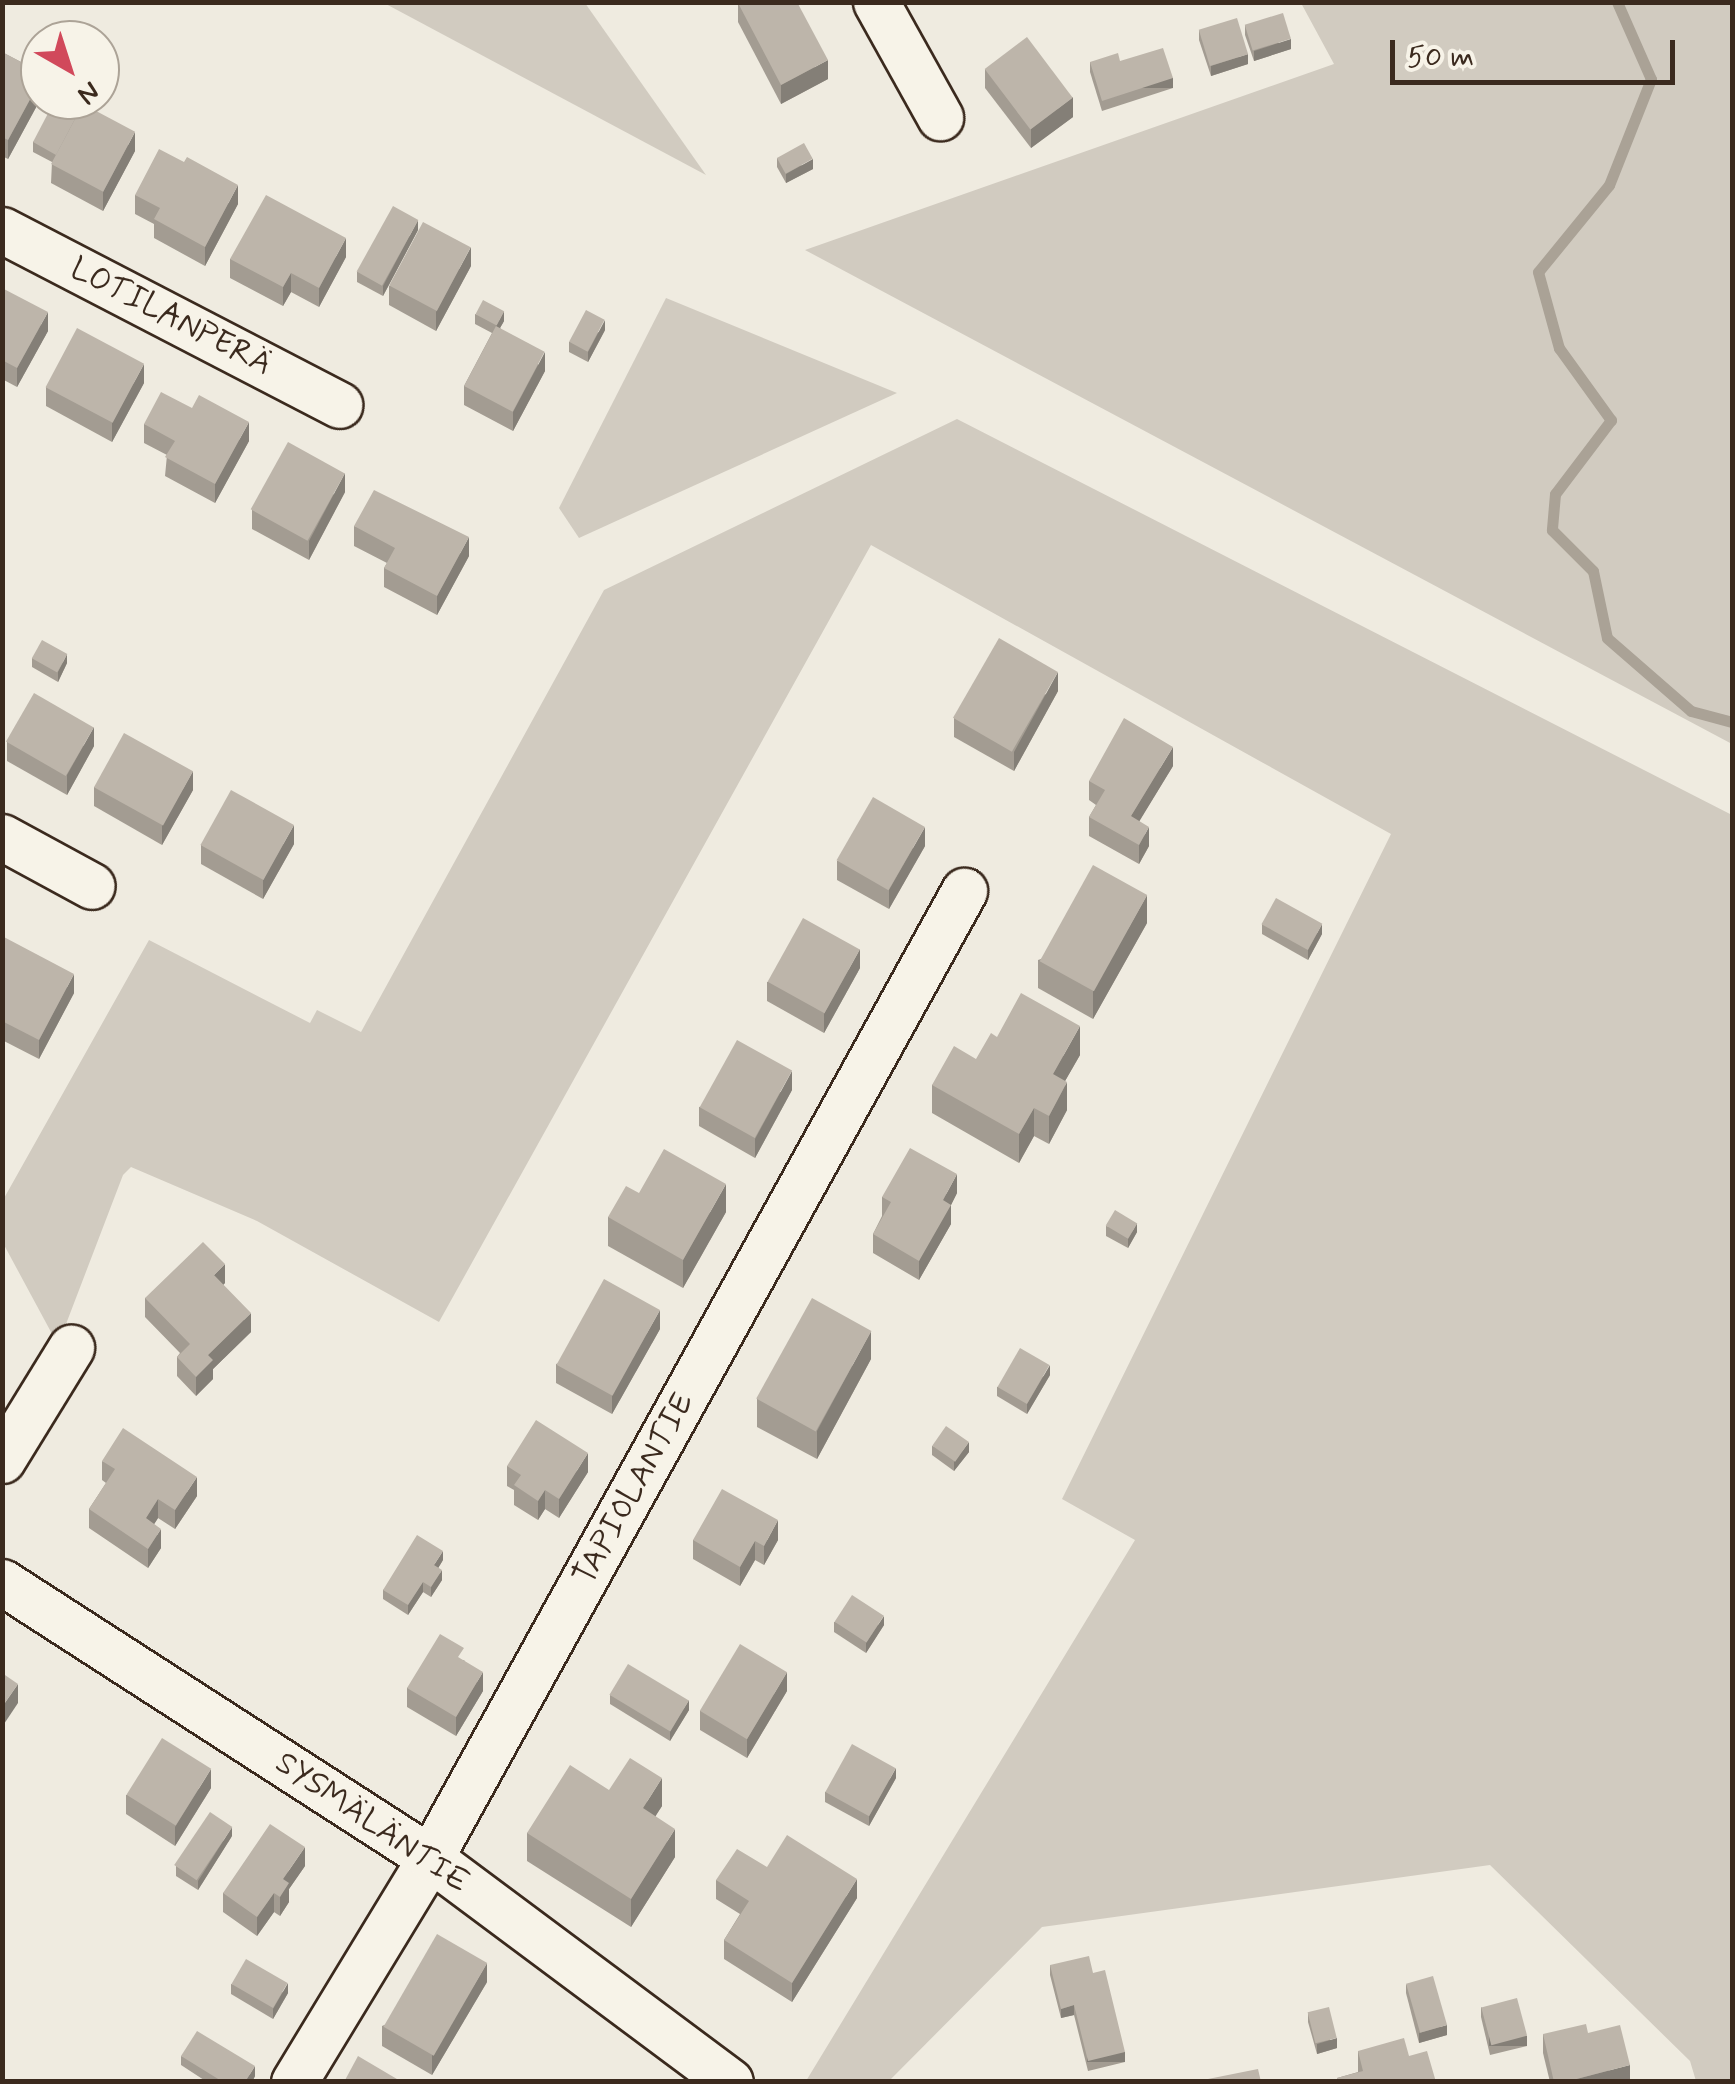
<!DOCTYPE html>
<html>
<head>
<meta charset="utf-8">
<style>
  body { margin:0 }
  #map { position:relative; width:1735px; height:2084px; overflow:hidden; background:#efebe0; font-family:Mynerve,sans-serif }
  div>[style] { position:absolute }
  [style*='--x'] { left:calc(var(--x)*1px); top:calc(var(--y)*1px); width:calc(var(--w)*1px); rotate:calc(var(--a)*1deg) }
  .green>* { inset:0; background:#d1cbc0 }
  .stream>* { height:11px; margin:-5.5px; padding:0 5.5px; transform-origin:5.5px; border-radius:5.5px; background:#aaa296 }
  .roads { filter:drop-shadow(2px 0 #3b2a1e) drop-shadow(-2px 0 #3b2a1e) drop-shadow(0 2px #3b2a1e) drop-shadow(0 -2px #3b2a1e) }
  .minor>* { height:45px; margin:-22.5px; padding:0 22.5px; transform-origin:22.5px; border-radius:22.5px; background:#f7f3e8 }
  .wall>* { inset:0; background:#a39c92 }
  .shaded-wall>* { inset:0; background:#847f77; transform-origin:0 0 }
  .building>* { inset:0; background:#bdb5aa; transform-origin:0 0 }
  span { translate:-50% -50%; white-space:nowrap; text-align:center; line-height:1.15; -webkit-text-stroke:9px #f7f3e8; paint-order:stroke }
  .street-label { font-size:32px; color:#3b2a1e }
  .frame { position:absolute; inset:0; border:5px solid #3b2a1e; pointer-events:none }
  .north { position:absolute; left:20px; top:20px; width:100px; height:100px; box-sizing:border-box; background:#f7f3e8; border:2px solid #aca397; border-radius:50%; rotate:141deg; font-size:28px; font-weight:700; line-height:40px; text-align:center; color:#3b2a1e }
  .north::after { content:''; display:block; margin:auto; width:35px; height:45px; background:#d1495b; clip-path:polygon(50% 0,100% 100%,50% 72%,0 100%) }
  .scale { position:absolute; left:1390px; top:40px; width:285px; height:45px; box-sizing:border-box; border:5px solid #3b2a1e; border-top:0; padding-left:12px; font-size:30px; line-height:35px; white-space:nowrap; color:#3b2a1e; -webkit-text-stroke:8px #f7f3e8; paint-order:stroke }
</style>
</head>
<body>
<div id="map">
  <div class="green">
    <i style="clip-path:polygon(384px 3px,585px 3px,706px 175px)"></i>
    <i style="clip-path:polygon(1301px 3px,1732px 3px,1732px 744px,805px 250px,1334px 64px)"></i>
    <i style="clip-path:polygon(666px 298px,897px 393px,579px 538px,559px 508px)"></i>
    <i style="clip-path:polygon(957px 419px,1732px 815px,1732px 2081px,1696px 2081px,1690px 2061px,1490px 1865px,1042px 1927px,889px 2081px,806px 2081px,1135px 1540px,1062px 1499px,1391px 834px,871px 545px,439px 1322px,257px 1221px,131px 1167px,123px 1175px,58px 1345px,3px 1243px,3px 1200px,149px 940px,310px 1023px,317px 1010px,361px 1032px,604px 590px)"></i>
  </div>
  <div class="stream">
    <i style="--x:1617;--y:2;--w:84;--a:66.2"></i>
    <i style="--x:1651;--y:79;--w:114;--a:111.6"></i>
    <i style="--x:1609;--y:185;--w:112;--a:129.2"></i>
    <i style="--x:1538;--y:272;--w:79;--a:74.6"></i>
    <i style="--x:1559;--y:348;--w:89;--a:54.2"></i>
    <i style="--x:1611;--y:420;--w:93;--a:127.1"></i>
    <i style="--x:1555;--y:494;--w:36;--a:95"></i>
    <i style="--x:1552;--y:530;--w:58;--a:45"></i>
    <i style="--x:1593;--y:571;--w:68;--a:78.2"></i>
    <i style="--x:1607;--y:638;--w:111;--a:41"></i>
    <i style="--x:1691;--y:711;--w:42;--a:15"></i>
  </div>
  <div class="roads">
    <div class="minor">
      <i style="--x:876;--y:2;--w:132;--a:60.9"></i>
      <i style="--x:2;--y:230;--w:380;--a:27.4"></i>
      <i style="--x:2;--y:837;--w:102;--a:28.6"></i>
      <i style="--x:2;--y:1460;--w:132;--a:-58.4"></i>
      <i style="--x:2;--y:1582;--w:509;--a:32.82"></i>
      <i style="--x:430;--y:1858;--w:374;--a:36.7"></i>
      <i style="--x:294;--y:2082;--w:262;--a:-58.7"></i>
      <i style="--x:430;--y:1858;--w:1105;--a:-61.09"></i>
    </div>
  </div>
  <div class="wall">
    <i style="clip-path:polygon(738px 3px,828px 79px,781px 104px,738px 22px)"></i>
    <i style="clip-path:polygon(1245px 25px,1291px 49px,1254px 61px,1245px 35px)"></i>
    <i style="clip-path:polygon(1199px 30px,1248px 64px,1211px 76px,1199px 40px)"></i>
    <i style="clip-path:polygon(2px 52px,40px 72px,40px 100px,8px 159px,2px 156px)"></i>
    <i style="clip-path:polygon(1120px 61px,1173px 88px,1102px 111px,1090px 72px,1090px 62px)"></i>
    <i style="clip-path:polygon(985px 69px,1073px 117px,1031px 148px,985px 88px)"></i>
    <i style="clip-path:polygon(87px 100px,87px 106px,135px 151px,103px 211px,51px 183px,52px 162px,33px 152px,33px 142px)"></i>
    <i style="clip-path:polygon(777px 158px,813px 169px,786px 183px,777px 167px)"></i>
    <i style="clip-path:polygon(135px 195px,238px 204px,205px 266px,154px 238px,154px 224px,135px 214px)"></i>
    <i style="clip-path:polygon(418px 230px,383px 296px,357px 282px,357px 272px)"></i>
    <i style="clip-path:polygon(346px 257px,319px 307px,291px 292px,283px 306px,230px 278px,230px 259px)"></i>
    <i style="clip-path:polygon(471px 266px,436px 331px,389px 305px,389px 286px)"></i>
    <i style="clip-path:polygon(2px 288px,48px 331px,17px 387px,2px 379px)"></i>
    <i style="clip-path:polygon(475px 314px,504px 321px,500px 328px,545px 371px,513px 431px,464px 405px,464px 386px,492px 333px,475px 324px)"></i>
    <i style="clip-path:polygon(605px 330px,588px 362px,569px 352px,569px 342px)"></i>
    <i style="clip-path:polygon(144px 383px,112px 442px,46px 406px,46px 387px)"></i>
    <i style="clip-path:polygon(144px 424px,249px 441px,215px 503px,165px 476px,167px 455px,144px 443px)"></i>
    <i style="clip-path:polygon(345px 492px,309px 560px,252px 529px,252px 510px)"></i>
    <i style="clip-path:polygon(354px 526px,469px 556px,437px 615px,384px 587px,384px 568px,387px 563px,354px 546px)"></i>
    <i style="clip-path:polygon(32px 658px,67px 663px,58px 682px,32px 667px)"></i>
    <i style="clip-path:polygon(1058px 691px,1014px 771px,954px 737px,954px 718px)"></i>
    <i style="clip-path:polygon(7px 742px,94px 746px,67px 795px,7px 761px)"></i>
    <i style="clip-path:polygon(1173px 766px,1139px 821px,1149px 846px,1139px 864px,1089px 836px,1089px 817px,1096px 805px,1089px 800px,1089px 781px)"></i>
    <i style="clip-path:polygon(94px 787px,193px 790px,162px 845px,94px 806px)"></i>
    <i style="clip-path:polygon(294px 844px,263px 899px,201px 864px,201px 845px)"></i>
    <i style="clip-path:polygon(925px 846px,889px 909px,837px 880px,837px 861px)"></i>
    <i style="clip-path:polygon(1147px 923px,1093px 1019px,1038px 988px,1038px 960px)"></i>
    <i style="clip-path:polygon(1262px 924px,1322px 934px,1308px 960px,1262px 934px)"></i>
    <i style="clip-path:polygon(2px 936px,74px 993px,39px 1059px,2px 1040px)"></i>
    <i style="clip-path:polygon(860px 968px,824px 1033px,767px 1001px,767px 982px)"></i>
    <i style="clip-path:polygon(1080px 1055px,1065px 1081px,1067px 1110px,1049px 1144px,1034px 1136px,1019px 1163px,932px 1113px,932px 1085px,976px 1059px)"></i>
    <i style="clip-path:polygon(792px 1090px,755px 1158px,699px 1126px,699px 1107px)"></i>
    <i style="clip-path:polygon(957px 1193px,951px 1205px,951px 1224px,919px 1280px,873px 1253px,873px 1234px,882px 1216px,882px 1197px)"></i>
    <i style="clip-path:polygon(726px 1212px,683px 1288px,608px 1246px,608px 1217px)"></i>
    <i style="clip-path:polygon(1106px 1226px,1137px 1232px,1128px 1248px,1106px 1236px)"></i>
    <i style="clip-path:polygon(225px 1283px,223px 1285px,251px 1332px,213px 1369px,213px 1379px,196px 1396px,177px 1376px,177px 1357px,180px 1353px,145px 1317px,145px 1298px)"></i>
    <i style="clip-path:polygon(660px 1329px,612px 1414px,556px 1383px,556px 1364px)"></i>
    <i style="clip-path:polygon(871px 1359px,817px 1459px,757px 1427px,757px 1399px)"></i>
    <i style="clip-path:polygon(1050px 1375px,1027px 1414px,997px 1396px,997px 1387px)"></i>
    <i style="clip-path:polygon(932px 1446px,969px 1452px,954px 1471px,932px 1455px)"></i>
    <i style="clip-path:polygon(102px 1461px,197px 1496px,175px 1529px,158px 1518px,154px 1524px,161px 1548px,148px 1568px,89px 1528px,89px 1509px,106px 1483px,102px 1480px)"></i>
    <i style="clip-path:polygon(507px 1466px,588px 1472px,559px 1518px,545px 1509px,538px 1520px,514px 1505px,514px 1490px,507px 1486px)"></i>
    <i style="clip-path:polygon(693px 1540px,778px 1540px,764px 1565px,755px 1560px,740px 1586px,693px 1559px)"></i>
    <i style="clip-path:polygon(443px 1560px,438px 1568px,442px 1580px,431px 1597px,423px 1592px,408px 1615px,383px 1599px,383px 1590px)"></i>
    <i style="clip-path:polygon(834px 1622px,884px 1625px,866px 1653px,834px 1632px)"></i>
    <i style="clip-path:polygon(464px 1660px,483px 1691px,456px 1736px,407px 1707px,407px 1688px)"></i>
    <i style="clip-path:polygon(787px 1691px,747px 1758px,700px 1730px,700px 1711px)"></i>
    <i style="clip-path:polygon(610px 1695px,689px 1710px,670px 1741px,610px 1704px)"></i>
    <i style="clip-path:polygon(896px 1778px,869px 1826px,825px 1802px,825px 1792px)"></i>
    <i style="clip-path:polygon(211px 1788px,175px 1846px,126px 1814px,126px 1795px)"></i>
    <i style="clip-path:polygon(609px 1790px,662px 1806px,655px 1816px,675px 1857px,631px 1927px,527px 1861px,527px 1833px)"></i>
    <i style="clip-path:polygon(232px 1836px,198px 1890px,176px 1876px,176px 1866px)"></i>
    <i style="clip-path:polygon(305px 1866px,289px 1889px,289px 1902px,280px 1916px,274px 1912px,257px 1936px,223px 1912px,223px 1893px)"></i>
    <i style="clip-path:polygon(716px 1880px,857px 1898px,792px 2002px,724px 1959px,724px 1940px,740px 1914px,716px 1899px)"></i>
    <i style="clip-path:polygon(1050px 1965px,1093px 1973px,1125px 2062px,1088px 2071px,1074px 2015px,1061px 2018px,1050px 1975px)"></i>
    <i style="clip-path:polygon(487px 1982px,432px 2075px,382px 2046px,382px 2026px)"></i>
    <i style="clip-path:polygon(231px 1984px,288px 1993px,273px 2019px,231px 1994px)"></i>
    <i style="clip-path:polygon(1406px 1984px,1447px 2035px,1419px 2043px,1406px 1993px)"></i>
    <i style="clip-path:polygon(1481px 2007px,1527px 2046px,1490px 2055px,1481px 2017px)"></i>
    <i style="clip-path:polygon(1308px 2013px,1337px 2048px,1317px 2054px,1308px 2022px)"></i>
    <i style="clip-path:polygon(1543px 2034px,1630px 2082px,1550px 2082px,1543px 2053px)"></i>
    <i style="clip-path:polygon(1358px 2051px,1409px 2056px,1436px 2082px,1337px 2082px,1337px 2078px,1358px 2072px)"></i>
    <i style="clip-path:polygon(181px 2056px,255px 2076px,252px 2082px,207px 2082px,181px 2065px)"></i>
  </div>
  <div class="shaded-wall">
    <i style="clip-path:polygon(1291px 39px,1291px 49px,1254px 61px,1254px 51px)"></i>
    <i style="clip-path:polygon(1248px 54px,1248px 64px,1211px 76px,1211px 66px)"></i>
    <i style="clip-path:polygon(828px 60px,828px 79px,781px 104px,781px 85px)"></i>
    <i style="left:1173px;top:78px;width:10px;height:75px;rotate:90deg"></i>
    <i style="clip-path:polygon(40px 81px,40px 100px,8px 159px,8px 140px)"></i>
    <i style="clip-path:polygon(1073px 97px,1073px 117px,1031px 148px,1031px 129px)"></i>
    <i style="clip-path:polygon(135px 132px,135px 151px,103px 211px,103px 192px)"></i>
    <i style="clip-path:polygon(813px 159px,813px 169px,786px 183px,786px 174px)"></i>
    <i style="clip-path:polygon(238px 185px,238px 204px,205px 266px,205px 247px)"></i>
    <i style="clip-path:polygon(418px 220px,418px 230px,383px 296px,383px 286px)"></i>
    <i style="clip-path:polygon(346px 238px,346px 257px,319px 307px,319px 288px)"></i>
    <i style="clip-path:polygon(471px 247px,471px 266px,436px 331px,436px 312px)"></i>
    <i style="clip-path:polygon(291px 273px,291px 292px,283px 306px,283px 287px)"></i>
    <i style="clip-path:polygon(504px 311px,504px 321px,496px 335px,496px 326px)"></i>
    <i style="clip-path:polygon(48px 312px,48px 331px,17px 387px,17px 368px)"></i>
    <i style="clip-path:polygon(605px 320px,605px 330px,588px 362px,588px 352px)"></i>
    <i style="clip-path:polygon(545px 352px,545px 371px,513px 431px,513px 412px)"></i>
    <i style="clip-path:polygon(144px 364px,144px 383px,112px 442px,112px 423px)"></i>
    <i style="clip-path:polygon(249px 422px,249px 441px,215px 503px,215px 484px)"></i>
    <i style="clip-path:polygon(345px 473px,345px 492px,309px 560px,309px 541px)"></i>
    <i style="clip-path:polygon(469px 537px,469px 556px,437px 615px,437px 596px)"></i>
    <i style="clip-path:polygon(67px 654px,67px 663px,58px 682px,58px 672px)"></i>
    <i style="clip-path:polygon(1058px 672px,1058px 691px,1014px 771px,1014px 752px)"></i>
    <i style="clip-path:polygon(94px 727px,94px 746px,67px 795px,67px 775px)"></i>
    <i style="clip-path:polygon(1173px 747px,1173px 766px,1131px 835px,1131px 816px)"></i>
    <i style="clip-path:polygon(193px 771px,193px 790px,162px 845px,162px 826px)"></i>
    <i style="clip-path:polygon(294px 825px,294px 844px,263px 899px,263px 880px)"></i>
    <i style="clip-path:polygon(925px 827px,925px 846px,889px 909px,889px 890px)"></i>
    <i style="clip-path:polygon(1149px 827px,1149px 846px,1139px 864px,1139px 845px)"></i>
    <i style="clip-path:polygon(1147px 895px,1147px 923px,1093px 1019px,1093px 991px)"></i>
    <i style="clip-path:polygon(1322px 924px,1322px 934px,1308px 960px,1308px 950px)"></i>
    <i style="clip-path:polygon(860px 949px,860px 968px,824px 1033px,824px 1014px)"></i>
    <i style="clip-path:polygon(74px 974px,74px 993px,39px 1059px,39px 1040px)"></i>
    <i style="clip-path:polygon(1080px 1026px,1080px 1055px,1053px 1102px,1053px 1074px)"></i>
    <i style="clip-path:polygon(792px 1071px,792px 1090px,755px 1158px,755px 1139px)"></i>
    <i style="clip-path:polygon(1067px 1082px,1067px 1110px,1049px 1144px,1049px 1116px)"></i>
    <i style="clip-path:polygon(1034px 1108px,1034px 1136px,1019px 1163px,1019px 1134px)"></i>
    <i style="clip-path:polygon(957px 1174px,957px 1193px,951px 1205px,951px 1224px,919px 1280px,919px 1261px,943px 1200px)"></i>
    <i style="clip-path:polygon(726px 1184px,726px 1212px,683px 1288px,683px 1260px)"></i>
    <i style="clip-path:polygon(1137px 1223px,1137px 1232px,1128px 1248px,1128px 1239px)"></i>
    <i style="clip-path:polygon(225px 1264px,225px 1283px,214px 1294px,214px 1275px)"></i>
    <i style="clip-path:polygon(660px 1310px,660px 1329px,612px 1414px,612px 1395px)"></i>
    <i style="clip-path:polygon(251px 1313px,251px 1332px,213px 1369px,213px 1379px,196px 1396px,196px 1377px,208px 1355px)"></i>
    <i style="clip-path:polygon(871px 1331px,871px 1359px,817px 1459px,817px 1431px)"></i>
    <i style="clip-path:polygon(1050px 1365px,1050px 1375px,1027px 1414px,1027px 1404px)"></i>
    <i style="clip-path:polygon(969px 1442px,969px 1452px,954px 1471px,954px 1462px)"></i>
    <i style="clip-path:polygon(588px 1453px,588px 1472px,559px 1518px,559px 1499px)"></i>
    <i style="clip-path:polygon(197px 1477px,197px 1496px,175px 1529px,175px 1510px)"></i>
    <i style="clip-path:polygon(545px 1490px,545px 1509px,538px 1520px,538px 1501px)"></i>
    <i style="clip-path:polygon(158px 1499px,158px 1518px,146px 1537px,146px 1518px)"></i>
    <i style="clip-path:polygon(778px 1520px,778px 1540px,764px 1565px,764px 1546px)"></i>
    <i style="clip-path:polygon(161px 1529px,161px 1548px,148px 1568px,148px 1549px)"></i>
    <i style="clip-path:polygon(755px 1541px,755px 1560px,740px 1586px,740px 1567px)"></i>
    <i style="clip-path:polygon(443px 1551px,443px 1560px,434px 1575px,434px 1565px)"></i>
    <i style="clip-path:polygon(442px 1570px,442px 1580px,431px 1597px,431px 1587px)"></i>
    <i style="clip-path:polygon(423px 1582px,423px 1592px,408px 1615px,408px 1605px)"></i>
    <i style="clip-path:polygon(884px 1616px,884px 1625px,866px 1653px,866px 1643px)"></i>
    <i style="clip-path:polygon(483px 1672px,483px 1691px,456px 1736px,456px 1717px)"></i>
    <i style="clip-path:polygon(787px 1672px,787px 1691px,747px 1758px,747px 1739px)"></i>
    <i style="clip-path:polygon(18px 1684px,18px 1703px,2px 1727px,2px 1707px)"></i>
    <i style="clip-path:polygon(689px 1700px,689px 1710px,670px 1741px,670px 1731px)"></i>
    <i style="clip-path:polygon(896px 1768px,896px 1778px,869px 1826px,869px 1816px)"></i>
    <i style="clip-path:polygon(211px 1769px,211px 1788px,175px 1846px,175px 1827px)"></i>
    <i style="clip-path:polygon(662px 1778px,662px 1806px,643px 1836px,643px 1808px)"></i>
    <i style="clip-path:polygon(232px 1827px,232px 1836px,198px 1890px,198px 1881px)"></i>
    <i style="clip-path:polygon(675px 1829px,675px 1857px,631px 1927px,631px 1899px)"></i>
    <i style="clip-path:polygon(305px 1847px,305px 1866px,289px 1889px,289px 1902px,280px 1916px,280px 1897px,283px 1879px)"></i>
    <i style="clip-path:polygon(857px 1879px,857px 1898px,792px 2002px,792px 1983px)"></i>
    <i style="clip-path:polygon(274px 1893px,274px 1912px,257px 1936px,257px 1917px)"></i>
    <i style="clip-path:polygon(487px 1963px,487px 1982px,432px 2075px,432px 2056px)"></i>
    <i style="clip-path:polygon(288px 1983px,288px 1993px,273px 2019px,273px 2009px)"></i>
    <i style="clip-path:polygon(1074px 2005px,1074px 2015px,1061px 2018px,1061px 2009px)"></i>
    <i style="clip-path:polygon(1447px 2025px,1447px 2035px,1419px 2043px,1419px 2033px)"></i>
    <i style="left:1527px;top:2036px;width:10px;height:38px;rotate:90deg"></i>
    <i style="clip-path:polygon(1337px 2038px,1337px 2048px,1317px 2054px,1317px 2044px)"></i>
    <i style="left:1125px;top:2052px;width:10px;height:38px;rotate:90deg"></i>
    <i style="clip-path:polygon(1630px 2065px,1630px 2082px,1565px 2082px)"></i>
    <i style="clip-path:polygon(255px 2066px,255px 2076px,252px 2082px,245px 2082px)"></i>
  </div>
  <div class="building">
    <i style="clip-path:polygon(797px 2px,828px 60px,781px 85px,738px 3px)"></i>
    <i style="left:1283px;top:13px;width:27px;height:40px;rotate:73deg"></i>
    <i style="left:1237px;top:18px;width:38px;height:40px;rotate:73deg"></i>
    <i style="left:1027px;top:37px;width:76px;height:53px;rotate:53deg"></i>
    <i style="clip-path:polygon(1163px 48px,1173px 78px,1102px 101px,1090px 62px,1118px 53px,1120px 61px)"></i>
    <i style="clip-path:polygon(2px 52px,40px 72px,40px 81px,8px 140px,2px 137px)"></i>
    <i style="clip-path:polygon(55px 100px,85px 100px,56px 155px,33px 142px)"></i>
    <i style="left:83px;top:104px;width:59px;height:68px;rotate:28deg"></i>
    <i style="left:804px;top:143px;width:18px;height:31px;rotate:61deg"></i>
    <i style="clip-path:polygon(159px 149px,184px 162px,187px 157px,238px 185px,205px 247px,154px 219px,160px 208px,135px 195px)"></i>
    <i style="clip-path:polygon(266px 195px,346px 238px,319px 288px,291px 273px,283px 287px,230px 259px)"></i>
    <i style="left:393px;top:206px;width:29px;height:75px;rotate:29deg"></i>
    <i style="left:423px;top:222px;width:54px;height:72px;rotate:28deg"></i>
    <i style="clip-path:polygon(2px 288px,48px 312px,17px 368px,2px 360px)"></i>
    <i style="left:483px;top:300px;width:24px;height:16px;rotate:28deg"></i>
    <i style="left:586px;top:310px;width:21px;height:36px;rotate:28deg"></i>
    <i style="left:496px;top:326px;width:55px;height:68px;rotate:28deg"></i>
    <i style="left:77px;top:328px;width:76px;height:67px;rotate:28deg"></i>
    <i style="clip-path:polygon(161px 392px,192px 408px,199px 395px,249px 422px,215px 484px,165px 457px,175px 441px,144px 424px)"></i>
    <i style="left:288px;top:442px;width:65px;height:77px;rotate:29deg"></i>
    <i style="clip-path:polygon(374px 490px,469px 537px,437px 596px,384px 568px,395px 548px,354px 526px)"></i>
    <i style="left:999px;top:638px;width:68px;height:92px;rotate:30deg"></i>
    <i style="left:42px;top:640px;width:29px;height:21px;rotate:29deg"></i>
    <i style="left:34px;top:693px;width:69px;height:56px;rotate:30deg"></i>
    <i style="clip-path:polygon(1124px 718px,1173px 747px,1131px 816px,1149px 827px,1139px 845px,1089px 817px,1105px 790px,1089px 781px)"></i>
    <i style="left:124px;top:733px;width:79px;height:62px;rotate:29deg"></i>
    <i style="left:231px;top:790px;width:72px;height:63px;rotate:29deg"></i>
    <i style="left:873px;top:797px;width:60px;height:73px;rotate:30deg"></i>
    <i style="left:1093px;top:865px;width:62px;height:110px;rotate:29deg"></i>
    <i style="left:1276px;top:898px;width:53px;height:30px;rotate:29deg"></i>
    <i style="left:803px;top:918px;width:65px;height:73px;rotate:29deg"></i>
    <i style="clip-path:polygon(2px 936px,74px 974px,39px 1040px,2px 1021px)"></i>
    <i style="clip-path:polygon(1021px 993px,1080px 1026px,1053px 1074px,1067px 1082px,1049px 1116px,1034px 1108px,1019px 1134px,932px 1085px,954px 1046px,976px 1059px,991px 1033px,997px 1037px)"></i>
    <i style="left:737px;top:1040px;width:63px;height:77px;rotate:29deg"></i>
    <i style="clip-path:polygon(910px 1148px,957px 1174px,943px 1200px,951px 1205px,919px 1261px,873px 1234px,891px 1202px,882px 1197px)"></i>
    <i style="clip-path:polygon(664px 1149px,726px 1184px,683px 1260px,608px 1217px,626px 1186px,639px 1193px)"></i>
    <i style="left:1115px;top:1210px;width:26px;height:18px;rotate:31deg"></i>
    <i style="clip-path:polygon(203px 1242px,225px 1264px,214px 1275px,251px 1313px,208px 1355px,213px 1360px,196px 1377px,177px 1357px,190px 1344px,145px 1298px)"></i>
    <i style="left:604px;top:1279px;width:64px;height:98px;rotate:29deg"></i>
    <i style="left:812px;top:1298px;width:68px;height:115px;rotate:29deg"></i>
    <i style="left:1020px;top:1348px;width:34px;height:45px;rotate:30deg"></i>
    <i style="clip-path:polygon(536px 1420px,588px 1453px,559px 1499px,545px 1490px,538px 1501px,514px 1485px,521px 1475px,507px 1466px)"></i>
    <i style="left:946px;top:1426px;width:28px;height:24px;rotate:35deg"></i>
    <i style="clip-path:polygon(123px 1428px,197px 1477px,175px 1510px,158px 1499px,146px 1518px,161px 1529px,148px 1549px,89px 1509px,115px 1469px,102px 1461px)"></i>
    <i style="clip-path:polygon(722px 1489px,778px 1520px,764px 1546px,755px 1541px,740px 1567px,693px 1540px)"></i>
    <i style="clip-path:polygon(417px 1535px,443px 1551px,434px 1565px,442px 1570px,431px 1587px,423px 1582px,408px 1605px,383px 1590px)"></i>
    <i style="left:852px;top:1595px;width:38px;height:32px;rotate:33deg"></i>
    <i style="clip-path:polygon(440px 1634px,464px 1648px,458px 1657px,483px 1672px,456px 1717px,407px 1688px)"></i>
    <i style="left:740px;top:1644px;width:55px;height:78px;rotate:31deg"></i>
    <i style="left:628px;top:1664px;width:71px;height:36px;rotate:31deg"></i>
    <i style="clip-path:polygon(2px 1673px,18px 1684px,2px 1707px)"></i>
    <i style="left:162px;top:1738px;width:58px;height:67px;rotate:32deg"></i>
    <i style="left:852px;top:1744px;width:50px;height:55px;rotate:29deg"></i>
    <i style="clip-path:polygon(630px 1758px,662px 1778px,643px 1808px,675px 1829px,631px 1899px,527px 1833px,570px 1765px,609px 1790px)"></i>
    <i style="left:210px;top:1812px;width:27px;height:64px;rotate:34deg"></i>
    <i style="clip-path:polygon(270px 1824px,305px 1847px,283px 1879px,289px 1883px,280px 1897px,274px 1893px,257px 1917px,223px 1893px)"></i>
    <i style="clip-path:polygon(787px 1835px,857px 1879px,792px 1983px,724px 1940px,749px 1901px,716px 1880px,737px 1849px,767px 1867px)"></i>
    <i style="left:437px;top:1934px;width:58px;height:107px;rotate:30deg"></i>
    <i style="clip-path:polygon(1089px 1956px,1093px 1973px,1105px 1970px,1125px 2052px,1088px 2061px,1074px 2005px,1061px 2009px,1050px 1965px)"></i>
    <i style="left:246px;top:1959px;width:48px;height:29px;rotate:30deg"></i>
    <i style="left:1433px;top:1976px;width:51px;height:28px;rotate:74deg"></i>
    <i style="left:1517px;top:1998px;width:39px;height:37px;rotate:75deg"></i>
    <i style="left:1329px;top:2007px;width:32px;height:22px;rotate:76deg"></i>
    <i style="clip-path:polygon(1586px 2024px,1588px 2033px,1620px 2025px,1630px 2065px,1565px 2082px,1554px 2082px,1543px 2034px)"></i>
    <i style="clip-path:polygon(197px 2031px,255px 2066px,245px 2082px,223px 2082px,181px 2056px)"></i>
    <i style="clip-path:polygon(1404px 2038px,1409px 2056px,1427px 2051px,1436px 2082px,1338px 2082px,1337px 2078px,1363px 2071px,1358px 2051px)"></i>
    <i style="clip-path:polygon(358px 2056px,402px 2082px,344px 2082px)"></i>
    <i style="clip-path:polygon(1258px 2069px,1261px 2082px,1193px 2082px)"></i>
  </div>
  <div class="street-label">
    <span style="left:171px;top:317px;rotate:27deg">LOTILANPERÄ</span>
    <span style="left:634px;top:1489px;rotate:-61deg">TAPIOLANTIE</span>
    <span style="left:372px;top:1823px;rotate:34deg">SYSMÄLÄNTIE</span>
  </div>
  <div class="frame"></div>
  <div class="north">N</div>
  <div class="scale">50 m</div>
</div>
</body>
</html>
